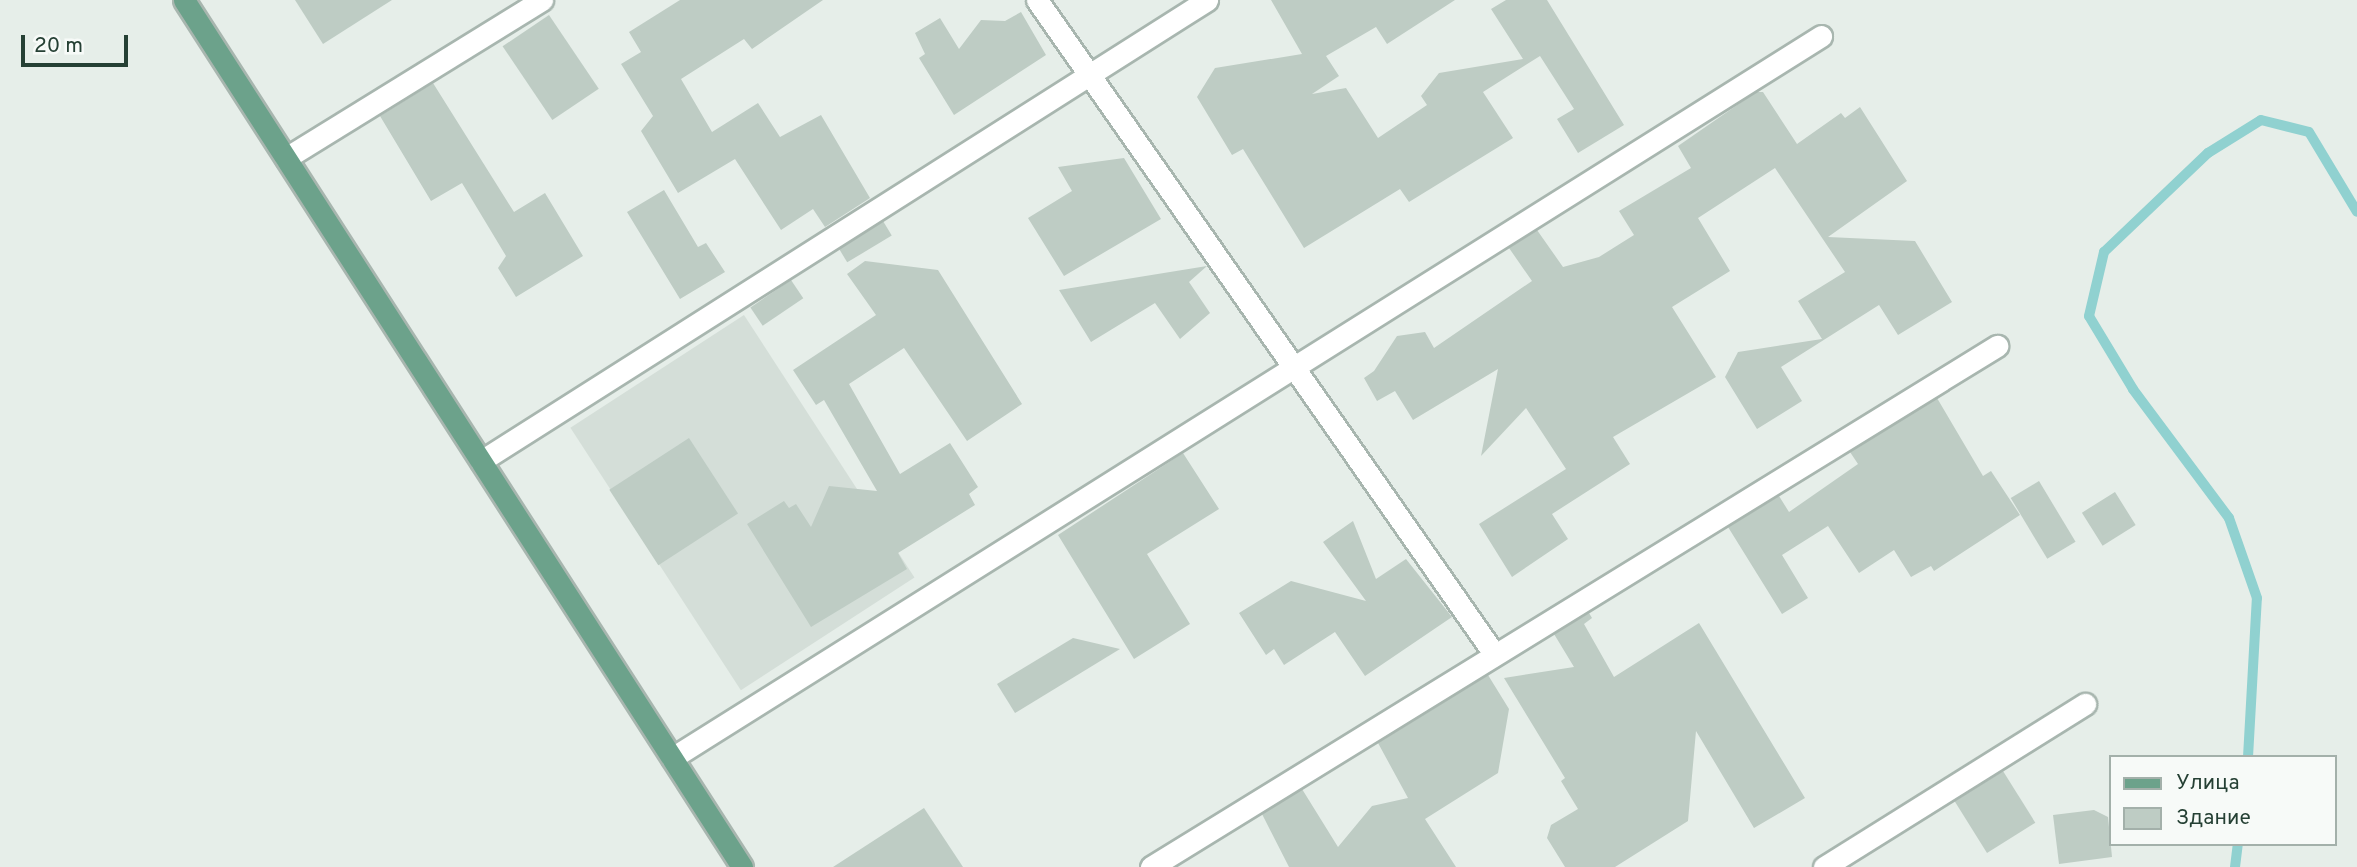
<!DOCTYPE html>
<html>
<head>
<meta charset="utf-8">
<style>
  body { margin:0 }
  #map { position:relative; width:2357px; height:867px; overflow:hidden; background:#e6eee9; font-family:Overpass,sans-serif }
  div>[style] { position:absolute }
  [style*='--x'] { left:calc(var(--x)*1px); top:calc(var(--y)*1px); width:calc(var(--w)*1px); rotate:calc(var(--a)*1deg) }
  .built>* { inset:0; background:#d4ded8; transform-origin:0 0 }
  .stream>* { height:10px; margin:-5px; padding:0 5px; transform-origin:5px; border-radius:5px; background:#90d1d0 }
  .building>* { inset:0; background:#beccc4; transform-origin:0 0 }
  .roads { filter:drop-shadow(2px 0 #a8b6af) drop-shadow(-2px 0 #a8b6af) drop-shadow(0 2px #a8b6af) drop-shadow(0 -2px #a8b6af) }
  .minor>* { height:21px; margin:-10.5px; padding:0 10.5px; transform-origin:10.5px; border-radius:10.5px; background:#fff }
  .major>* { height:21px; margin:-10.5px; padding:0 10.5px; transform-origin:10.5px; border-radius:10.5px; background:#6ca28b }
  span { translate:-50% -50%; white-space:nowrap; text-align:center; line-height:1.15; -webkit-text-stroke:5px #f7faf8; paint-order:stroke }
  .legend { position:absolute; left:2109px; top:755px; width:228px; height:91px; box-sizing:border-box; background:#f7faf8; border:2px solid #a3b0aa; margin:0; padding:9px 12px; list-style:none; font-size:21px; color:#254034 }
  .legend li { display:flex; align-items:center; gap:14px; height:35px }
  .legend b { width:35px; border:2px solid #a3b0aa }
  .scale { position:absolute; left:21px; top:35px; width:107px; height:32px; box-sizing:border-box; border:4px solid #254034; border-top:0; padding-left:9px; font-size:21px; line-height:24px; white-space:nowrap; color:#254034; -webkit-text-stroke:5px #f7faf8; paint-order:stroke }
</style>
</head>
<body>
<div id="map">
  <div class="built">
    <i style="left:744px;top:315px;width:313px;height:207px;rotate:57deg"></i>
  </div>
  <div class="stream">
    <i style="--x:2248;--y:757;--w:159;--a:-86.8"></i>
    <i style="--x:2257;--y:598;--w:85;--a:-109.3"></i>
    <i style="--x:2229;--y:518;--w:161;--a:-126.7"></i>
    <i style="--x:2133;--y:389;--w:85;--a:-121.1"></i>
    <i style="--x:2089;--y:316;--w:66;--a:-76.8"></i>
    <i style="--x:2104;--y:252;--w:144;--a:-43.6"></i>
    <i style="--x:2208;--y:153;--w:62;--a:-31.9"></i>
    <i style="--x:2261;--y:120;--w:49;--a:14"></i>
    <i style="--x:2309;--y:132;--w:93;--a:59"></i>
    <i style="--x:2235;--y:867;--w:23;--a:-83"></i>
  </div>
  <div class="building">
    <i style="clip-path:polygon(295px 0,392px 0,323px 44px)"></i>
    <i style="clip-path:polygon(680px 0,823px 0,752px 49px,744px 39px,681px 79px,712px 132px,758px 103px,780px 137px,821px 115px,870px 198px,825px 227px,813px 209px,781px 230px,735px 159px,678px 193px,641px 131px,653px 116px,621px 64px,641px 52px,629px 32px)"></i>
    <i style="clip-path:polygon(1271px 0,1455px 0,1387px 44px,1376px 27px,1326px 56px,1339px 76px,1312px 94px,1346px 88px,1378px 138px,1427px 105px,1421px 96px,1439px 73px,1523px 59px,1491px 9px,1506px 0,1547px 0,1624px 125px,1578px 153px,1557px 119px,1574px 109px,1540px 56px,1483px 92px,1513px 138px,1409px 202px,1400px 189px,1304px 248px,1243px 149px,1232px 155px,1197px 97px,1215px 68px,1302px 54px)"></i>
    <i style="clip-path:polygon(1021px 12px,1046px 55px,954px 115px,919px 58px,925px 54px,915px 33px,940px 18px,959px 49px,981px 20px,1005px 21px)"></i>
    <i style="left:549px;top:15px;width:89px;height:56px;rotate:56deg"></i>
    <i style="clip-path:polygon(433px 83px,514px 212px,545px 193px,583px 256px,516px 297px,498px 268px,506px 256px,462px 183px,431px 201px,380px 116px)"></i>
    <i style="clip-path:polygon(1756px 92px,1763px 92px,1797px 144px,1841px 113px,1845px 118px,1860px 107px,1907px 181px,1828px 237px,1915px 241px,1952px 302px,1898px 335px,1879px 305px,1781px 367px,1802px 401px,1757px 429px,1725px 377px,1738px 352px,1822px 339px,1798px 301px,1845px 272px,1775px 168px,1698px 218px,1730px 271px,1672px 307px,1716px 377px,1613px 437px,1630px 464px,1552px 514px,1568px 539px,1512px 577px,1479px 524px,1566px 469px,1526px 408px,1481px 456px,1498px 369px,1413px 420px,1395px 391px,1377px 401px,1364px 378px,1374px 371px,1397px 336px,1425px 332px,1434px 348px,1532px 281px,1509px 248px,1537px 230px,1563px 267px,1599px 257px,1634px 235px,1619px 211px,1691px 168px,1678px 146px)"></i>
    <i style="clip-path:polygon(1124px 158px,1161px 219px,1064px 276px,1028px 218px,1072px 191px,1058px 167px)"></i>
    <i style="clip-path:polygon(664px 190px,698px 247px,706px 243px,725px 272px,680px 299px,627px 212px)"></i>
    <i style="left:883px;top:221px;width:17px;height:52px;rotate:59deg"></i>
    <i style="clip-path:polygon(865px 261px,938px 270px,1022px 404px,967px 441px,904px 348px,849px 384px,900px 474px,950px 443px,978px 487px,969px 494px,975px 505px,898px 553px,907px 569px,811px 627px,747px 524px,784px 501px,789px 508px,796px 504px,811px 527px,829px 486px,877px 491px,824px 400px,816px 405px,793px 370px,876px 315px,847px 274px)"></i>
    <i style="clip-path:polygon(1207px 266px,1189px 282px,1210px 313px,1180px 339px,1155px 303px,1091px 342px,1059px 290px)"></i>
    <i style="left:791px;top:280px;width:22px;height:49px;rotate:56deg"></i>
    <i style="clip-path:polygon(1937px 398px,1983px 476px,1991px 471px,2020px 515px,1934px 571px,1931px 566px,1911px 577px,1894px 550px,1859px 573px,1828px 526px,1782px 555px,1808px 598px,1782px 614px,1728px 527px,1779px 496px,1789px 512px,1858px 464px,1850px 452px)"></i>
    <i style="left:689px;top:438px;width:90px;height:95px;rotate:57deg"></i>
    <i style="clip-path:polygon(1183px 453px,1219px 509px,1147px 554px,1190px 624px,1134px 659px,1058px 535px)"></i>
    <i style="left:2039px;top:481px;width:71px;height:33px;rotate:59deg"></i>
    <i style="left:2115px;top:492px;width:39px;height:39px;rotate:58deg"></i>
    <i style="clip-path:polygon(1353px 521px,1376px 579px,1406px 559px,1452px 617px,1365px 676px,1335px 632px,1284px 665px,1274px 649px,1266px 655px,1239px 613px,1291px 581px,1366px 601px,1323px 542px)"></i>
    <i style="clip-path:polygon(1589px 613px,1592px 618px,1584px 624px,1614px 677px,1699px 623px,1805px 798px,1754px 828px,1696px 731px,1688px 821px,1615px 867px,1565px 867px,1547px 838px,1551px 825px,1578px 809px,1561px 781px,1565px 778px,1504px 678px,1574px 667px,1554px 634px)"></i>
    <i style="clip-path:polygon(1073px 638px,1120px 649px,1015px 713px,997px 684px)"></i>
    <i style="clip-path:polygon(1488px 675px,1509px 709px,1498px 773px,1425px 819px,1456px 867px,1289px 867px,1262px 814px,1302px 789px,1338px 847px,1372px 806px,1408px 798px,1378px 743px)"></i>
    <i style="left:2003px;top:771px;width:61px;height:57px;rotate:58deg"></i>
    <i style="clip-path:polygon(924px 808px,963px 867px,833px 867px)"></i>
    <i style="clip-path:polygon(2094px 810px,2108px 817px,2112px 857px,2059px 864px,2053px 815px)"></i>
  </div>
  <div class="roads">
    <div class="minor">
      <i style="--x:1037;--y:0;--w:799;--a:55.04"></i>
      <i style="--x:286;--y:158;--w:301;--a:-31.7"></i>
      <i style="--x:481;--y:461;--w:860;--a:-32.41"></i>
      <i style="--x:672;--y:758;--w:1357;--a:-32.14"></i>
      <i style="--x:1151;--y:867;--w:994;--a:-31.63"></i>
      <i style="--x:1824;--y:867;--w:308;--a:-32"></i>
    </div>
    <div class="major">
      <i style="--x:184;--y:0;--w:1031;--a:57.23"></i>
    </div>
  </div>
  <ul class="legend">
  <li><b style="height:9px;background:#6ca28b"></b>Улица</li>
  <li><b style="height:19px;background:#beccc4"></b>Здание</li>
  </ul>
  <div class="scale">20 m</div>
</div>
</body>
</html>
